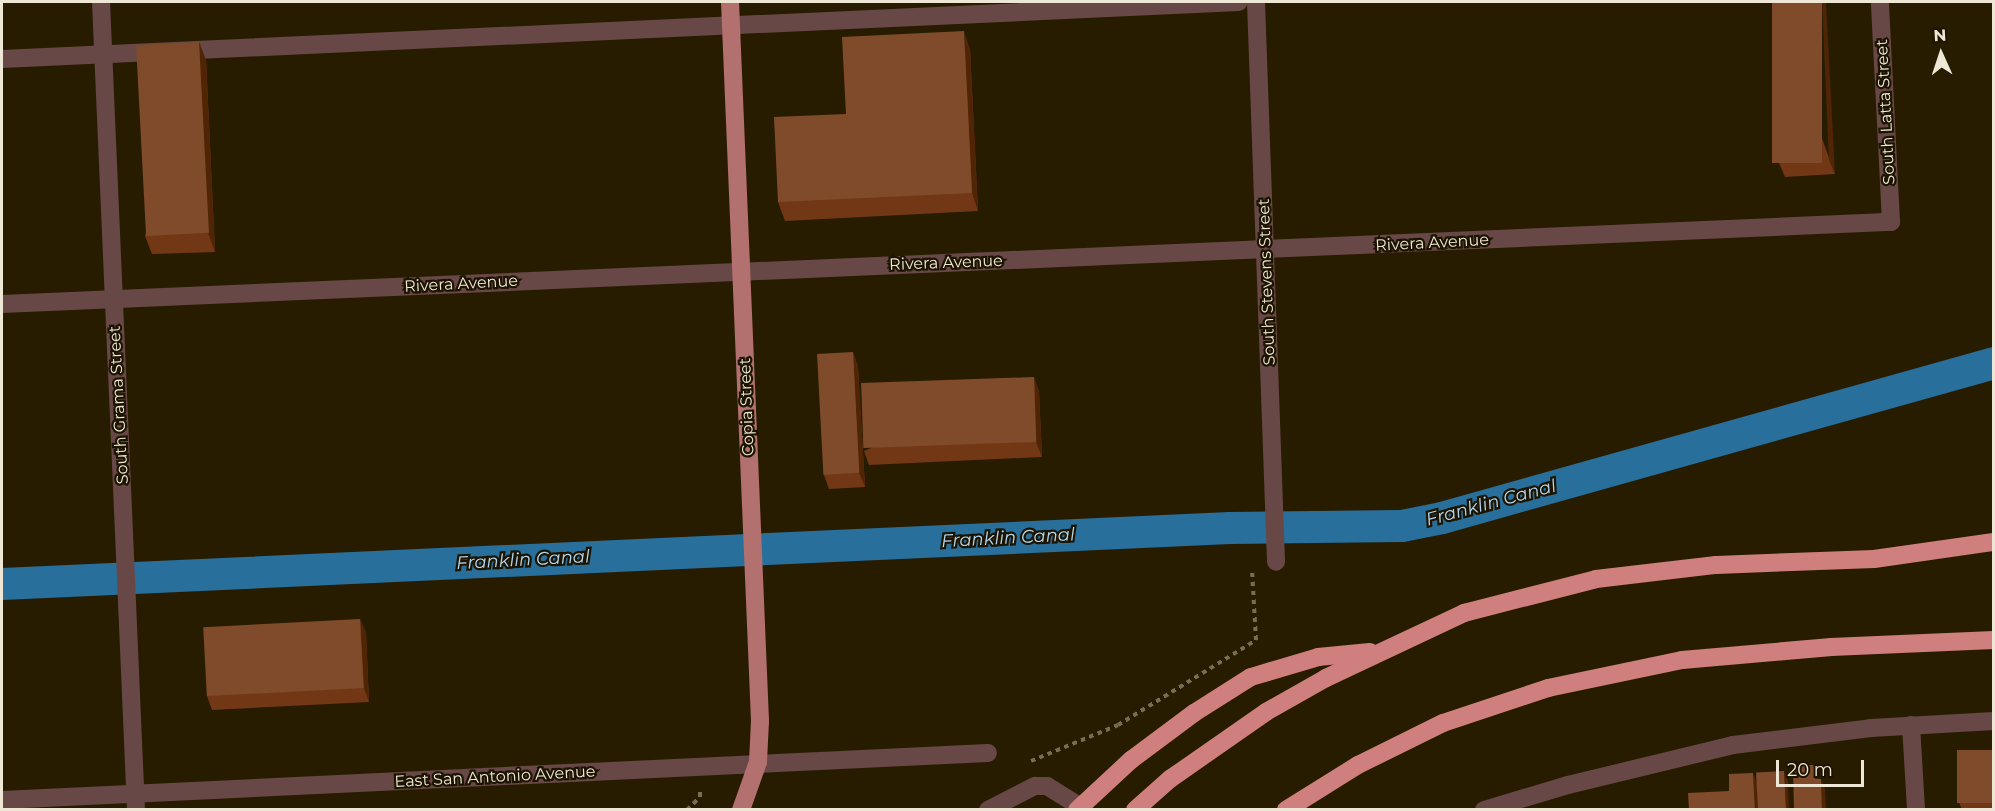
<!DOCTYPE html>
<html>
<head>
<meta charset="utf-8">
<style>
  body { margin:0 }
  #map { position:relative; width:1995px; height:811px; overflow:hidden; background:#281c00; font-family:Montserrat,sans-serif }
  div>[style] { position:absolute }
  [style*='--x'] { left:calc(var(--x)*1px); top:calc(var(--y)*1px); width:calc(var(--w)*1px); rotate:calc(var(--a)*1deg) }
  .canal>* { height:32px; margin:-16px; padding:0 16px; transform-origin:16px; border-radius:16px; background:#296f9c }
  .path>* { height:4px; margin-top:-2px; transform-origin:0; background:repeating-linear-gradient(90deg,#786e56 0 4.5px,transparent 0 9px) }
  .minor>* { height:18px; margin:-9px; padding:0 9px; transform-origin:9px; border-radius:9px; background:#684847 }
  .major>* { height:18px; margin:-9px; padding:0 9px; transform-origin:9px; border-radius:9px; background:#b2706f }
  .highway>* { height:18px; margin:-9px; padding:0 9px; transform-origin:9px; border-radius:9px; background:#d07f7f }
  .wall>* { inset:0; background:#723816 }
  .shaded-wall>* { inset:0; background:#4f2505 }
  .building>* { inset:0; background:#804b2b; transform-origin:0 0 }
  span { translate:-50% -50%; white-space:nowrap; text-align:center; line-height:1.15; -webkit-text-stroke:4.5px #1c1401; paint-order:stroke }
  .street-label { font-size:16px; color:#eee7d6 }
  .water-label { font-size:18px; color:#b3d6f0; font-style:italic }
  .frame { position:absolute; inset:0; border:3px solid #eee7d6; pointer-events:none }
  .north { position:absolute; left:1911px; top:24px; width:60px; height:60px; -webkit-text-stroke:4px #1c1401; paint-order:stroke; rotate:357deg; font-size:16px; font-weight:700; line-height:24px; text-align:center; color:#eee7d6 }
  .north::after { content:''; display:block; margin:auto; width:21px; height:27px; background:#eee7d6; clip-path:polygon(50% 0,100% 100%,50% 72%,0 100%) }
  .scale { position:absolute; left:1776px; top:760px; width:88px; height:27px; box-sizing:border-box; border:3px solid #eee7d6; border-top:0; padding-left:8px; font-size:18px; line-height:21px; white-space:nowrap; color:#eee7d6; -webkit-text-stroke:4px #1c1401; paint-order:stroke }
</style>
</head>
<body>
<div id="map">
  <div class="canal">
    <i style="--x:2;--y:584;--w:1229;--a:-2.61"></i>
    <i style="--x:1230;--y:528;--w:172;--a:-0.7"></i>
    <i style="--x:1402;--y:526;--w:41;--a:-11.3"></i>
    <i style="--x:1442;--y:518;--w:573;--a:-15.68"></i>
  </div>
  <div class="path">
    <i style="--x:1031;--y:761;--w:94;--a:-22.5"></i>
    <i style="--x:1118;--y:725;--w:162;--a:-31.6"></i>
    <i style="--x:1256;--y:640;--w:69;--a:-93.3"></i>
    <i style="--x:687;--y:810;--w:18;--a:-45"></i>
    <i style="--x:700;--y:797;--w:6;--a:-90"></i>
  </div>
  <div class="minor">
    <i style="--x:101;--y:2;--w:809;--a:87.52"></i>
    <i style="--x:1256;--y:2;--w:560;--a:87.95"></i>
    <i style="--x:2;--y:59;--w:1238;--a:-2.64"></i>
    <i style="--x:2;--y:304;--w:1891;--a:-2.49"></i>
    <i style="--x:1891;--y:222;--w:220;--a:-92.9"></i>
    <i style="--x:1911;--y:725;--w:85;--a:86.6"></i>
    <i style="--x:2;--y:800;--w:987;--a:-2.73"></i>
    <i style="--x:988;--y:810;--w:53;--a:-27.1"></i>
    <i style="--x:1035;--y:786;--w:12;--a:0"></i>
    <i style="--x:1047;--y:786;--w:39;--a:32"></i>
    <i style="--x:1484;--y:810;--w:88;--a:-16.6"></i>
    <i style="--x:1568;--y:785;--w:170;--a:-13.6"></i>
    <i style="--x:1733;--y:745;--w:139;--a:-7"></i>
    <i style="--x:1871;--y:728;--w:123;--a:-3.3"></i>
  </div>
  <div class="major">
    <i style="--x:730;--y:2;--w:720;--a:87.61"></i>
    <i style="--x:760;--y:721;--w:41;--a:92.8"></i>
    <i style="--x:758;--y:762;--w:51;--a:109.5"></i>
  </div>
  <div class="highway">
    <i style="--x:1077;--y:810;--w:74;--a:-42.8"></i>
    <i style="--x:1131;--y:760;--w:79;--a:-36.7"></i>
    <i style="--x:1194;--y:713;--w:67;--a:-32.3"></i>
    <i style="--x:1251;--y:677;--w:70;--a:-16.6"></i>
    <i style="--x:1318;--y:657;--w:52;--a:-5.5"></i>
    <i style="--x:1135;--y:810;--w:47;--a:-41.5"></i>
    <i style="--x:1170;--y:779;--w:117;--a:-34.9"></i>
    <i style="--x:1266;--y:712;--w:69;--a:-29.5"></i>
    <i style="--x:1326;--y:678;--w:153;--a:-25.2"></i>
    <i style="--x:1464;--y:613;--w:136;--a:-14.4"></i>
    <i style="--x:1596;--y:579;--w:121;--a:-6.7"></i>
    <i style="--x:1716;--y:565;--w:158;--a:-2.2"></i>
    <i style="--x:1874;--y:559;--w:121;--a:-8.1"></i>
    <i style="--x:1286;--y:810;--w:85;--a:-32"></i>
    <i style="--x:1358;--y:765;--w:95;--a:-26.3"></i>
    <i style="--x:1443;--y:723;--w:111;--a:-18.4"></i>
    <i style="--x:1548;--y:688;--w:137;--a:-11.8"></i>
    <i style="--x:1682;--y:660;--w:150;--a:-5"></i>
    <i style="--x:1831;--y:647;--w:163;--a:-2.5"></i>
  </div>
  <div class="wall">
    <i style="clip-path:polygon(1772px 2px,1835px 174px,1785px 177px,1779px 163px)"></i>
    <i style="clip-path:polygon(199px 42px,206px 60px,215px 252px,152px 254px,145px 236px)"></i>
    <i style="clip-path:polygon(970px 49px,978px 211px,785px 221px,778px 202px,846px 114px)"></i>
    <i style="clip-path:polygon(853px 352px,858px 367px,865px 487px,829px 489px,824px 475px)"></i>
    <i style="clip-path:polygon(1034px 377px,1039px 392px,1042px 457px,869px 465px,864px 451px)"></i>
    <i style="clip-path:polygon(360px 619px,366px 633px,369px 702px,212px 710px,207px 696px)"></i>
    <i style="clip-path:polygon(1994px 750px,1994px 810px,1962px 810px,1959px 802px)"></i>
  </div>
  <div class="shaded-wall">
    <i style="clip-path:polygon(1822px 2px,1826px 2px,1835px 174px,1829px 160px)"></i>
    <i style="clip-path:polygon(964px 31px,970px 49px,978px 211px,972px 193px)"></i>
    <i style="clip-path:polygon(199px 42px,206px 60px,215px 252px,208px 233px)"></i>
    <i style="clip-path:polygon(853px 352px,858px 367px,865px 487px,859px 473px)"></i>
    <i style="clip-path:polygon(1034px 377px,1039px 392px,1042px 457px,1036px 442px)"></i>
    <i style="clip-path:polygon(360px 619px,366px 633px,369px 702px,364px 688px)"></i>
    <i style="clip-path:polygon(1814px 765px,1818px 775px,1818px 789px,1815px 779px)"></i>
    <i style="clip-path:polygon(1784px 771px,1788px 781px,1789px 810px,1786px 810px)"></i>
    <i style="clip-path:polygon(1753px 773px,1757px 783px,1758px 810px,1755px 810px)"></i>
    <i style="clip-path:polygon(1821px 779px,1825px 789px,1826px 810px,1822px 810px)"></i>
  </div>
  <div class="building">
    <i style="left:1772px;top:2px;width:50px;height:161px"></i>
    <i style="clip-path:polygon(964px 31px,972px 193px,778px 202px,774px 117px,846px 114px,842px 37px)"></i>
    <i style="left:199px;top:42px;width:191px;height:63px;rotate:87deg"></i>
    <i style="left:853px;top:352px;width:121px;height:36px;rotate:87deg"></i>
    <i style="left:1034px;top:377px;width:65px;height:173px;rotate:88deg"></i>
    <i style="left:360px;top:619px;width:69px;height:157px;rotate:87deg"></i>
    <i style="left:1994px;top:750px;width:53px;height:37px;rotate:90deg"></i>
    <i style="clip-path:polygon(1793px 765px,1814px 765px,1815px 779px,1821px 779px,1822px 810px,1794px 810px)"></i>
    <i style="left:1784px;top:771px;width:39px;height:28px;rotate:87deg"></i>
    <i style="clip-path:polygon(1753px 773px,1755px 810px,1689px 810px,1688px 793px,1729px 791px,1729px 774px)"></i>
  </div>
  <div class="street-label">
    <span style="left:1886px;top:112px;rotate:-93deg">South Latta Street</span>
    <span style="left:1432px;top:243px;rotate:-3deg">Rivera Avenue</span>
    <span style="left:946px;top:263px;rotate:-2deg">Rivera Avenue</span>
    <span style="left:1267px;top:282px;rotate:-92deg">South Stevens Street</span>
    <span style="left:461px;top:284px;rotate:-3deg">Rivera Avenue</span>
    <span style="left:119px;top:405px;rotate:-93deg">South Grama Street</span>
    <span style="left:747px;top:407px;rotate:-92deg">Copia Street</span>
    <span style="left:495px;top:777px;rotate:-3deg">East San Antonio Avenue</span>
  </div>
  <div class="water-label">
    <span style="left:1491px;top:503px;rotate:-15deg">Franklin Canal</span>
    <span style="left:1008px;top:538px;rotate:-3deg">Franklin Canal</span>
    <span style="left:523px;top:560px;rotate:-3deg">Franklin Canal</span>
  </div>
  <div class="frame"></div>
  <div class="north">N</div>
  <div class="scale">20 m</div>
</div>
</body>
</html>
